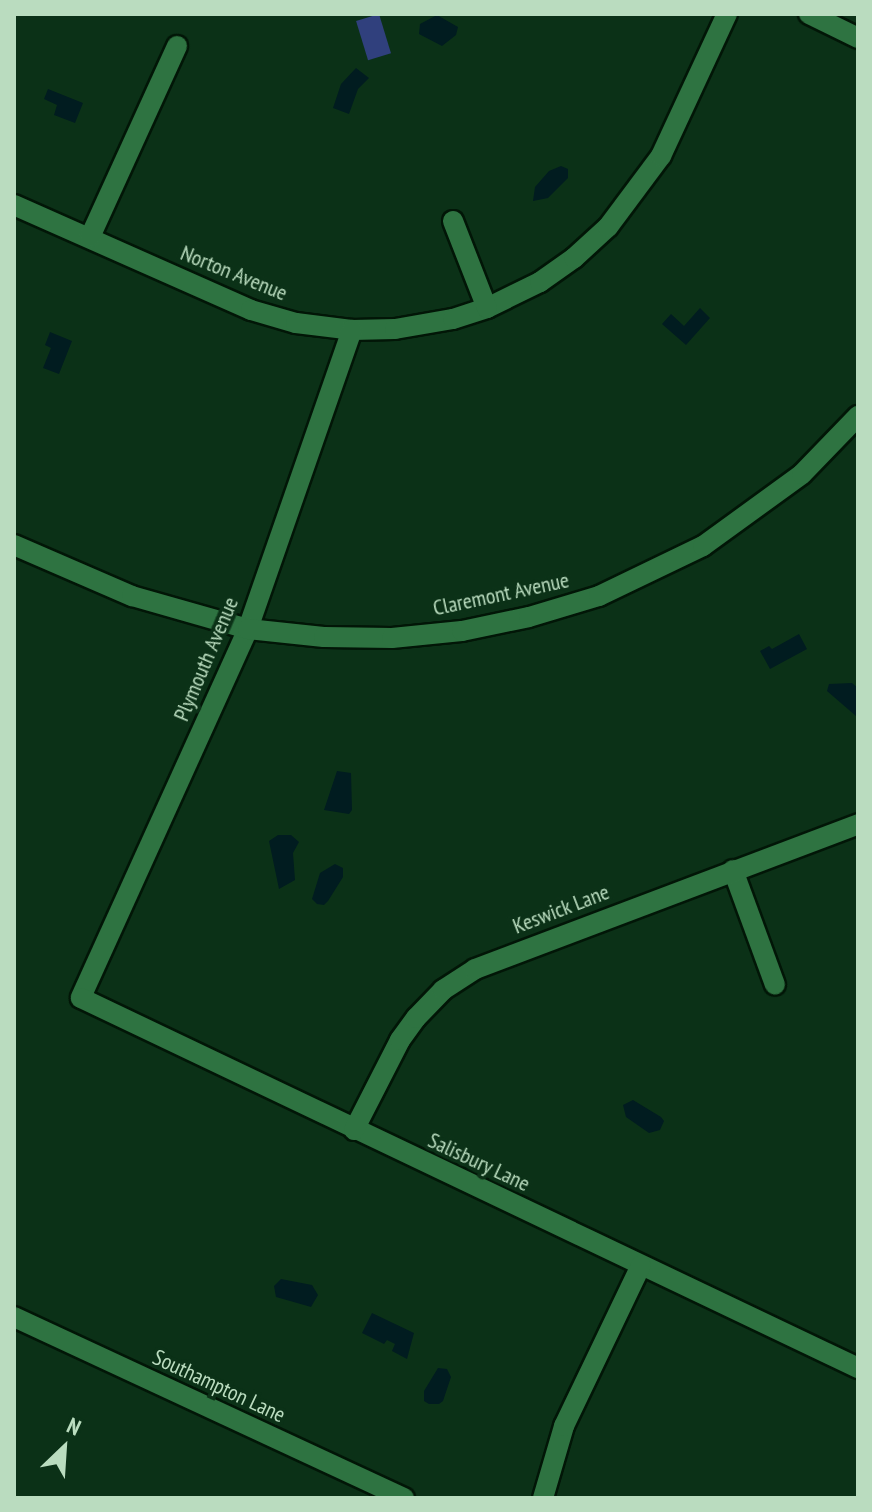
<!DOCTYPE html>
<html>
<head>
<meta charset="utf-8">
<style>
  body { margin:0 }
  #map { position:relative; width:872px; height:1512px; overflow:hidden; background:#0b3117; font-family:"PT Sans Narrow",sans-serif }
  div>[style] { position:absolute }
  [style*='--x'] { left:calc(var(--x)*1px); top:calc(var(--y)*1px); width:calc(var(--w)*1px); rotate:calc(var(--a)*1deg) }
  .water>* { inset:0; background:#011c20 }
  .building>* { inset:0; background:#30407d; transform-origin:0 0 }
  .roads { filter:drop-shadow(2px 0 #021607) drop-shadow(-2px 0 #021607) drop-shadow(0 2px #021607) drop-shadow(0 -2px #021607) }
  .street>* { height:20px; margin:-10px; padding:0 10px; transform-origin:10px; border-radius:10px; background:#2e7341 }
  span { translate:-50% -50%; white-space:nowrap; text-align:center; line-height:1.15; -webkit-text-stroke:7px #0b3117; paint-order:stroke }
  .street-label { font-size:22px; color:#badcbf }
  .frame { position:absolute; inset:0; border:16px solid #badcbf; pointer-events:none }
  .north { position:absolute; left:24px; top:1408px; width:80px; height:80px; -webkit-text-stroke:6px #0b3117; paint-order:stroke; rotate:25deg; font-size:22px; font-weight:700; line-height:32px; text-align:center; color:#badcbf }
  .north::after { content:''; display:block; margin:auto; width:28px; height:36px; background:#badcbf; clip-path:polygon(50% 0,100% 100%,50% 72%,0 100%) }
</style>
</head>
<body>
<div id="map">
  <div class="water">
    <i style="clip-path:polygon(437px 15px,458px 27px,456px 35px,442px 46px,419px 34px,420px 24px)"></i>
    <i style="clip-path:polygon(356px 68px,369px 78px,358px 89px,349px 114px,333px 108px,341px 84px)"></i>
    <i style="clip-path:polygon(48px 89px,83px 103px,75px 123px,54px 115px,57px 105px,44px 99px)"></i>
    <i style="clip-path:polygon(561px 166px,568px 169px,568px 178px,548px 198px,533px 201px,535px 187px,549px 171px)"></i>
    <i style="clip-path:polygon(700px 308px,710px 318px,686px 345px,662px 324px,671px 314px,684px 326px)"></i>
    <i style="clip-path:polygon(50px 332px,72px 341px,59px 374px,43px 368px,51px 348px,45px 345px)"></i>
    <i style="clip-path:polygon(799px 634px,807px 649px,770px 669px,760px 651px,769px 646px,772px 649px)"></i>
    <i style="clip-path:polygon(852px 683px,858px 688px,856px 716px,827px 691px,829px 684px)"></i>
    <i style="clip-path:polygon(337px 771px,351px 773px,352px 810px,349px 814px,324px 810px)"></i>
    <i style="clip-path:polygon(278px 835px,291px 835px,299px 842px,293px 853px,295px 880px,279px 889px,269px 841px)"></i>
    <i style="clip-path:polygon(335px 864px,343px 868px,343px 877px,328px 901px,324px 905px,317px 904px,312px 899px,320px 873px)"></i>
    <i style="clip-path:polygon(633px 1100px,661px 1117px,664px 1121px,660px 1130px,649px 1133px,626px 1117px,623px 1105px)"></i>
    <i style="clip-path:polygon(281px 1279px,312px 1285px,318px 1295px,311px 1307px,276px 1297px,274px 1286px)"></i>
    <i style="clip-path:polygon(372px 1313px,414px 1333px,407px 1359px,392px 1351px,395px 1344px,387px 1340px,384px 1344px,362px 1333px)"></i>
    <i style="clip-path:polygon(438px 1368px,447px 1369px,451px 1377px,443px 1401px,439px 1404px,429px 1404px,424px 1401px,424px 1391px)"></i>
  </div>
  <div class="building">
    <i style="left:379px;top:14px;width:41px;height:24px;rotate:73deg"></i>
  </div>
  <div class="roads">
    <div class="street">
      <i style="--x:809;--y:14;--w:55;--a:26.1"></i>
      <i style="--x:14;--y:205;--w:259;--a:23.9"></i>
      <i style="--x:251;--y:310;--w:47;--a:16.1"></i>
      <i style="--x:296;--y:323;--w:56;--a:7.1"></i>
      <i style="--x:352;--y:330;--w:43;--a:-1.3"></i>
      <i style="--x:395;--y:329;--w:59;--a:-9.8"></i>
      <i style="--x:453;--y:319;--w:36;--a:-18"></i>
      <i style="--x:487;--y:308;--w:59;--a:-26.1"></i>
      <i style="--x:540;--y:282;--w:42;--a:-35.2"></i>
      <i style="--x:574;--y:258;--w:46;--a:-42.4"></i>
      <i style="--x:608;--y:227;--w:89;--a:-53.3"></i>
      <i style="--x:661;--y:156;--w:157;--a:-65.1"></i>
      <i style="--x:453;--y:221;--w:93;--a:68.7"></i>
      <i style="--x:90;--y:237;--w:210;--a:-65.5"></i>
      <i style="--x:352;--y:330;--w:317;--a:109.2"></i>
      <i style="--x:248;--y:629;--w:405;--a:114.4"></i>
      <i style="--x:81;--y:998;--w:861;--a:25.46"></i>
      <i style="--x:14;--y:545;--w:129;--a:23.4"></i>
      <i style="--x:132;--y:596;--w:121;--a:15.9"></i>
      <i style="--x:248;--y:629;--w:76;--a:6"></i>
      <i style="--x:324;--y:637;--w:68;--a:0.8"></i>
      <i style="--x:392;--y:638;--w:70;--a:-5.7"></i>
      <i style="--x:462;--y:631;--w:68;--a:-11.8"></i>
      <i style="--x:529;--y:617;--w:73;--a:-16.7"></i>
      <i style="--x:599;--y:596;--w:115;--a:-25.7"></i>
      <i style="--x:703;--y:546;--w:122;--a:-36"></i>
      <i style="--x:802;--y:474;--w:81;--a:-46"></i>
      <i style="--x:733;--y:870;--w:122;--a:69.9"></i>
      <i style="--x:354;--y:1130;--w:101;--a:-62.9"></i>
      <i style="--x:400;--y:1040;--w:27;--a:-54"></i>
      <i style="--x:416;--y:1018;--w:39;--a:-46"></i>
      <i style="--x:443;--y:990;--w:38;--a:-33"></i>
      <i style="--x:475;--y:969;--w:410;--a:-20.7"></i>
      <i style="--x:14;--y:1317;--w:430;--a:24.9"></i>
      <i style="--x:543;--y:1498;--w:75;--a:-73.7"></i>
      <i style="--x:564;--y:1426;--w:178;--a:-64.4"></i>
    </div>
  </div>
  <div class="street-label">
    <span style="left:234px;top:273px;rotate:22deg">Norton Avenue</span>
    <span style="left:501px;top:594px;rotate:-12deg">Claremont Avenue</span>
    <span style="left:206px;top:659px;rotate:-67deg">Plymouth Avenue</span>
    <span style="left:561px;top:909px;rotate:-21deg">Keswick Lane</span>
    <span style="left:479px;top:1162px;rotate:25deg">Salisbury Lane</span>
    <span style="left:219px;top:1386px;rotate:25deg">Southampton Lane</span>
  </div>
  <div class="frame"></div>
  <div class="north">N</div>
</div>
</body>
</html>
